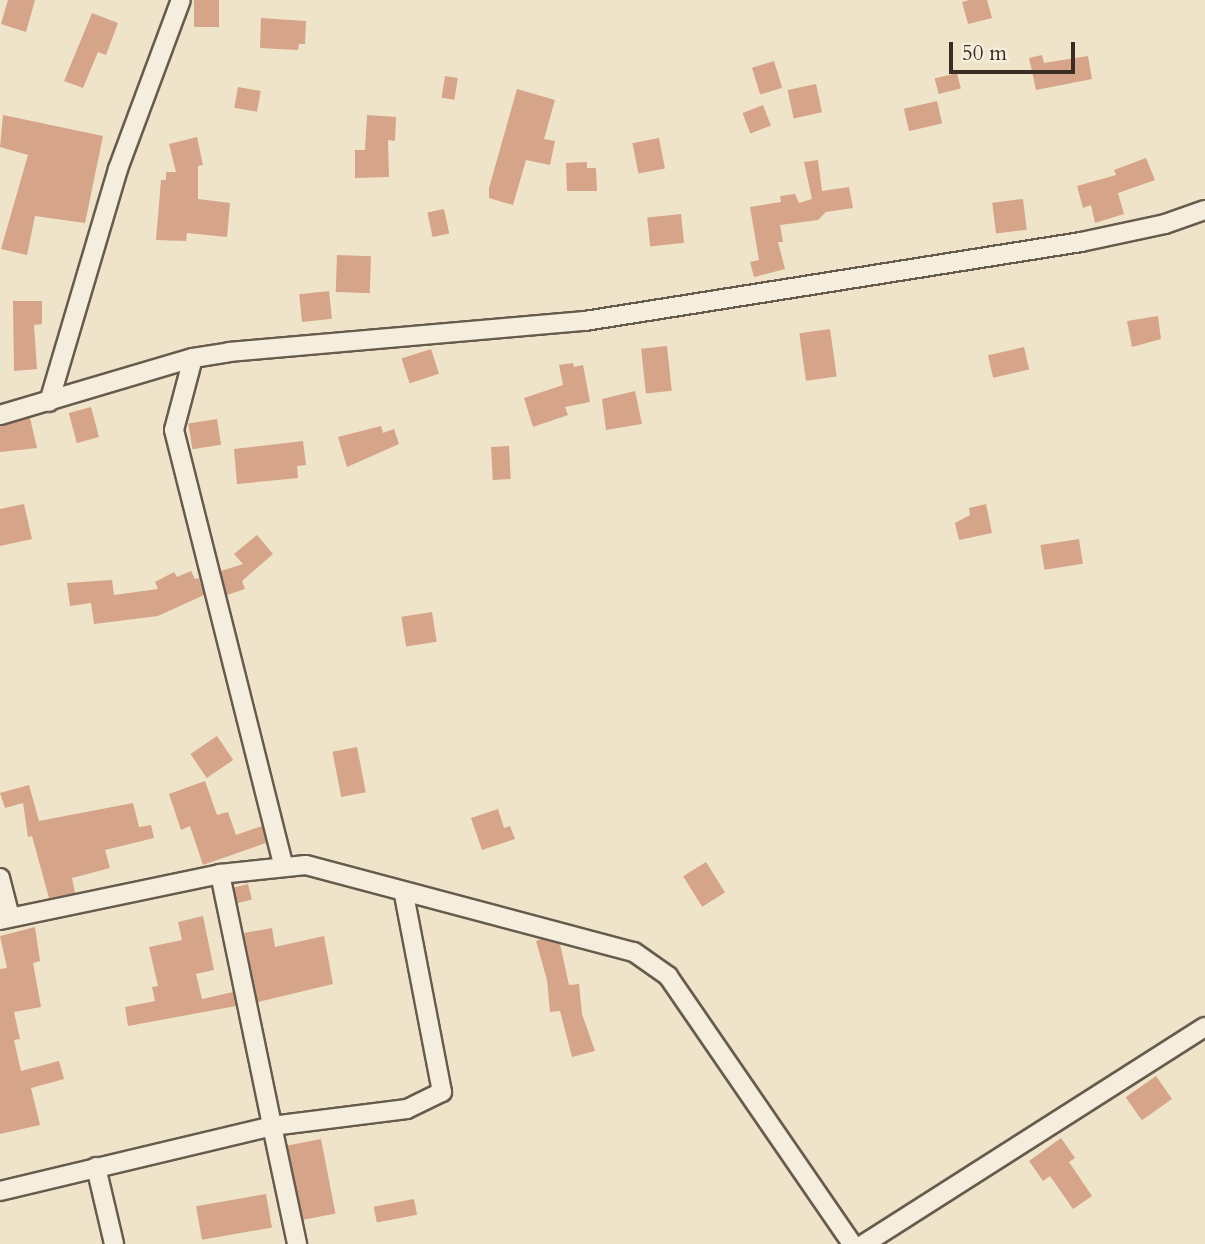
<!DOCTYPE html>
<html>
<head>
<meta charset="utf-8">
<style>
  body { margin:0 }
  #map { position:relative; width:1205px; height:1244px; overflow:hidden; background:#efe4ca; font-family:Cardo,serif }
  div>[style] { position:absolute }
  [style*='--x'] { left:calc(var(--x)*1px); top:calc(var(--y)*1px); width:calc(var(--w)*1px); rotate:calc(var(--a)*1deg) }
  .building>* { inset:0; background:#d5a489; transform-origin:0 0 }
  .roads { filter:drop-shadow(2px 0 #675b4d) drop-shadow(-2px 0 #675b4d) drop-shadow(0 2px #675b4d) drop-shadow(0 -2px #675b4d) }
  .street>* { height:18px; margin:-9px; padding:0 9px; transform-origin:9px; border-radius:9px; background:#f5eddd }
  span { translate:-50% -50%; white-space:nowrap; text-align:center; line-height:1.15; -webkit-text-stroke:6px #f5eddd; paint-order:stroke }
  .scale { position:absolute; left:949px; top:42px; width:126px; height:32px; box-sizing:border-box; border:4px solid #3a2d23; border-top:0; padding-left:9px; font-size:21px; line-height:24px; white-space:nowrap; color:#3a2d23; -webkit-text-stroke:5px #f5eddd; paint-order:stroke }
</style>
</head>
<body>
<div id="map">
  <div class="building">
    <i style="clip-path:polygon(8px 0,35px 0,26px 32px,1px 24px)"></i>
    <i style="left:194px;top:0;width:25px;height:27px"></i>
    <i style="clip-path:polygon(969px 0,987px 0,992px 18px,968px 24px,962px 2px)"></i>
    <i style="clip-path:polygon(92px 13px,118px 23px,106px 55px,98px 52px,83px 88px,64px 81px)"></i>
    <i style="clip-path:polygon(261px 18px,306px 21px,305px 44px,299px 44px,298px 50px,260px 48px)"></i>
    <i style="clip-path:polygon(1042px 55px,1044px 63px,1088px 56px,1092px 79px,1036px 90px,1029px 58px)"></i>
    <i style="left:774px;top:61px;width:28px;height:23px;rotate:73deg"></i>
    <i style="left:957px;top:73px;width:16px;height:23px;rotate:76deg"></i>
    <i style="left:445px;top:76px;width:13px;height:22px;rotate:9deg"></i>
    <i style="left:816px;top:84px;width:29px;height:29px;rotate:78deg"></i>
    <i style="left:238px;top:87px;width:23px;height:21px;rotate:10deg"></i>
    <i style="clip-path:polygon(517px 89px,555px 100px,544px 139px,555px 141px,550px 165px,526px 160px,513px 205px,489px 198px,489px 188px)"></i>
    <i style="left:937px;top:101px;width:23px;height:34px;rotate:77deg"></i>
    <i style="left:763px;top:105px;width:22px;height:22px;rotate:69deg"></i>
    <i style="clip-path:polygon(3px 115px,103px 136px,85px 223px,35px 216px,27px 255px,1px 249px,28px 155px,0 147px)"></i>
    <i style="clip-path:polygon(367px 115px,396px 117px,395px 141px,388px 140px,389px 177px,355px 178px,355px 150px,365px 150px)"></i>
    <i style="clip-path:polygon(197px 137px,203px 165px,198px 166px,198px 199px,230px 203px,227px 237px,187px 233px,186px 241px,156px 240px,161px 180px,166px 180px,166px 172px,176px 172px,169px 144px)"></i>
    <i style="left:659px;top:138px;width:31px;height:27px;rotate:79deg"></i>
    <i style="clip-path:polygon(1146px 158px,1155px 180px,1118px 193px,1124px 214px,1095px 223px,1091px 205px,1083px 208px,1077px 186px,1116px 175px,1114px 170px)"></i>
    <i style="clip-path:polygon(818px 160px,822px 191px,849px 187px,853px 208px,826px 212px,818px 220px,780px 225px,783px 242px,778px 242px,785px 269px,754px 277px,750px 262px,759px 260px,750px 207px,781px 202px,780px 196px,795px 194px,799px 203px,812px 199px,804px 162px)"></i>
    <i style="clip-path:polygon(587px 162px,587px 168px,596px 168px,597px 191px,567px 191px,566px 163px)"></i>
    <i style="left:1023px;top:199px;width:31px;height:31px;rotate:83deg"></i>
    <i style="left:444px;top:209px;width:25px;height:17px;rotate:78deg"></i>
    <i style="left:681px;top:214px;width:29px;height:34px;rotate:84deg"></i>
    <i style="left:337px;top:255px;width:34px;height:37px;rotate:2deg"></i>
    <i style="left:329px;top:291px;width:28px;height:30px;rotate:84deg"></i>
    <i style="clip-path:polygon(13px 301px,42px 301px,42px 324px,34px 325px,37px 369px,14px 371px)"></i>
    <i style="clip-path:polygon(1158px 316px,1161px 339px,1132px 347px,1127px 321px)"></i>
    <i style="left:830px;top:329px;width:48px;height:31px;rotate:82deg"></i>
    <i style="left:667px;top:346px;width:45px;height:26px;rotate:84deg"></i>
    <i style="left:1024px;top:347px;width:23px;height:37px;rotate:77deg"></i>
    <i style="left:431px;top:349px;width:26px;height:31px;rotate:72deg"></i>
    <i style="clip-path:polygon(573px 363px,574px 367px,583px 365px,590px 402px,565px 407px,568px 415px,533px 427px,524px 398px,563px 385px,559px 365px)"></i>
    <i style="clip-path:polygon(635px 391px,642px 424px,606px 430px,602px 399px)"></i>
    <i style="left:91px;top:407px;width:31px;height:23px;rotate:75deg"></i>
    <i style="clip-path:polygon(30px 418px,37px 448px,0 452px,0 426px)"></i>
    <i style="left:217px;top:419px;width:26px;height:29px;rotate:81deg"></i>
    <i style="clip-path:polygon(381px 426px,383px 433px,394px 429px,399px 444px,347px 467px,338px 437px)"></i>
    <i style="clip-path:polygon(303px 441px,306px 465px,297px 466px,298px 478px,237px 484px,234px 449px)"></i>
    <i style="left:509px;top:446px;width:33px;height:18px;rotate:87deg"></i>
    <i style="clip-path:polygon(24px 504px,32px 539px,0 546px,0 509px)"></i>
    <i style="clip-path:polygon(986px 504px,992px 533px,959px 540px,955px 523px,970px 515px,969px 508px)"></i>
    <i style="clip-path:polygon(257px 535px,273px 554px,242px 581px,245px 589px,227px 595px,221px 571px,243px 564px,234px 554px)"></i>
    <i style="left:1079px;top:539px;width:25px;height:39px;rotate:81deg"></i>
    <i style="clip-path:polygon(191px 571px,195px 579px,199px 578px,204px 595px,158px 616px,94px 624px,91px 603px,70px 606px,67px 583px,112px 580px,114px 595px,158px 589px,155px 582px,174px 572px,177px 577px)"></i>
    <i style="left:432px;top:612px;width:30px;height:31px;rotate:81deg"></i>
    <i style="left:217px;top:736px;width:29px;height:32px;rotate:56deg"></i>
    <i style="left:357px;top:747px;width:46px;height:25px;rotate:79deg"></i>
    <i style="clip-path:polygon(205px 781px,217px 815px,228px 812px,236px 835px,262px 826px,266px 843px,203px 865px,190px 826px,181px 830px,169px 794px)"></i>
    <i style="clip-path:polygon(29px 785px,39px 821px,133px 803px,139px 827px,151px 825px,154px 838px,105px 850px,110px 868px,72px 878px,75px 893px,49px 898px,32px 836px,28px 837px,23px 803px,5px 808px,0 793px)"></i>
    <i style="clip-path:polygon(498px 809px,504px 828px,510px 826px,515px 839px,482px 850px,471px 818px)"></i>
    <i style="left:706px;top:862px;width:36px;height:27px;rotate:58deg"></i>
    <i style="left:248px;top:884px;width:16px;height:15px;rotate:76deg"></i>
    <i style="clip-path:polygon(203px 916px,214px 970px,196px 974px,202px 999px,233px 992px,236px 1006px,128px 1026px,125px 1007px,155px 1001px,152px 987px,158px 986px,149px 947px,182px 940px,178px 922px)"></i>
    <i style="clip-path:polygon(35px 927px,40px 961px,33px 963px,41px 1007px,14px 1012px,20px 1039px,14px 1040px,21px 1071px,59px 1061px,64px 1079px,31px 1088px,40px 1125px,0 1134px,0 969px,7px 968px,0 936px)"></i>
    <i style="clip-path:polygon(272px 928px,275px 947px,324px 936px,333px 984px,258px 1002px,244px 933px)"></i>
    <i style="clip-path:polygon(542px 939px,560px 944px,569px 985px,579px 984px,582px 1014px,595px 1051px,572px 1057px,560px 1011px,550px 1012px,547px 980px,536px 941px)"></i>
    <i style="left:1156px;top:1076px;width:28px;height:37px;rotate:55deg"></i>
    <i style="clip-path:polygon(1061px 1138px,1075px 1158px,1069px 1162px,1092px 1196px,1073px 1209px,1050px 1176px,1043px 1181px,1029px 1161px)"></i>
    <i style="left:321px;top:1139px;width:76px;height:34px;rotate:79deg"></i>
    <i style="left:266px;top:1194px;width:34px;height:71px;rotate:80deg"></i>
    <i style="left:414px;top:1199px;width:16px;height:41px;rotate:79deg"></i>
  </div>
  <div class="roads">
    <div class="street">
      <i style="--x:193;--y:358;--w:74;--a:104.8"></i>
      <i style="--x:174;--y:430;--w:448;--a:75.9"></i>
      <i style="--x:49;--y:402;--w:243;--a:-73.5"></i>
      <i style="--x:118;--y:169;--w:180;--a:-69.6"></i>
      <i style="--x:0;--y:415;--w:201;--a:-16.5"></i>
      <i style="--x:193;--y:358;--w:36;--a:-9"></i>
      <i style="--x:229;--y:352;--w:357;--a:-5"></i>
      <i style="--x:585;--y:321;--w:502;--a:-9.05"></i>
      <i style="--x:1081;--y:242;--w:86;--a:-12.1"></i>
      <i style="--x:1165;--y:224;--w:42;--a:-19.3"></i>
      <i style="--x:220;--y:874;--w:257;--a:78.3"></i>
      <i style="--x:272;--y:1126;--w:136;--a:-7.2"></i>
      <i style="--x:407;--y:1109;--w:39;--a:-26"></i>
      <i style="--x:442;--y:1092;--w:201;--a:-100.9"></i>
      <i style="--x:0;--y:878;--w:40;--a:75.6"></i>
      <i style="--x:0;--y:920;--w:225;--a:-11.8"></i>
      <i style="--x:220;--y:874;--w:86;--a:-6"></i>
      <i style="--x:306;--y:865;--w:339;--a:14.9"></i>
      <i style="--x:634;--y:952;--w:42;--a:35.2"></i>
      <i style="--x:668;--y:976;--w:325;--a:55.5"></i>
      <i style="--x:96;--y:1167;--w:79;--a:76.8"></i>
      <i style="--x:0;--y:1191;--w:280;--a:-13.4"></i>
      <i style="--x:272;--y:1126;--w:121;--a:78"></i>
      <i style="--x:864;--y:1244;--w:404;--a:-32.5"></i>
    </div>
  </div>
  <div class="scale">50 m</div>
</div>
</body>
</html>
